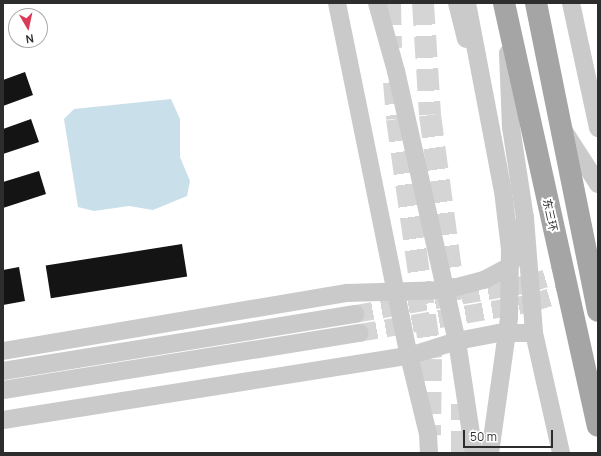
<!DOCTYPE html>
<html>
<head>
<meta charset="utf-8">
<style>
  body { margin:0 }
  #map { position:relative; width:601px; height:456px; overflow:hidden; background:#fff; font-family:Manrope,"Noto Sans SC",sans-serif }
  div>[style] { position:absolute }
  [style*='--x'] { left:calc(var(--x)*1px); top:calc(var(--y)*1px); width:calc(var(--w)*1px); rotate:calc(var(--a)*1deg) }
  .water>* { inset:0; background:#c9dfe9 }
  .building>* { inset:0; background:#141414; transform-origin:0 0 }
  .tertiary-tunnel>* { height:18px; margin-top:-9px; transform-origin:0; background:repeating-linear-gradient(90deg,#d5d5d5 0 18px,transparent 0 27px) }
  .trunk-tunnel>* { height:22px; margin-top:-11px; transform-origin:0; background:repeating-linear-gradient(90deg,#d5d5d5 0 22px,transparent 0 33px) }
  .tertiary>* { height:18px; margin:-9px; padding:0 9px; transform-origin:9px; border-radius:9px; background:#cacaca }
  .primary>* { height:22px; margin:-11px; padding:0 11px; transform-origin:11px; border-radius:11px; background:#a5a5a5 }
  .tertiary-bridge>* { height:18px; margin:-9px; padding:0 9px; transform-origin:9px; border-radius:9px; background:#cacaca }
  span { translate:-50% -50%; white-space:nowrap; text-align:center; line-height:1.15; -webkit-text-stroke:4px #fff; paint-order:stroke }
  .street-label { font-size:11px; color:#2d2d2d }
  .frame { position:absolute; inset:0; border:4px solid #2d2d2d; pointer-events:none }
  .north { position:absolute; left:8px; top:8px; width:40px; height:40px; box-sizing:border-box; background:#fff; border:1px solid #ababab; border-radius:50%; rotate:171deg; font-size:11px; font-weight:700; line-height:16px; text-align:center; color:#2d2d2d }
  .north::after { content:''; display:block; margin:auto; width:14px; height:18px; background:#d93a55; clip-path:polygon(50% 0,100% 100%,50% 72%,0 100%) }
  .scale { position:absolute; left:463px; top:430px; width:90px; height:18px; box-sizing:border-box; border:2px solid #2d2d2d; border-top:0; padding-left:5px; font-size:12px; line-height:14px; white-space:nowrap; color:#2d2d2d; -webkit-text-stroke:3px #fff; paint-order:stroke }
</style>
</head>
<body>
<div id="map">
  <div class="water">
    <i style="clip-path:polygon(171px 99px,180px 119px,180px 157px,190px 181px,187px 196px,153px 210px,129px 206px,94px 211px,78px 207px,64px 119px,74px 109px)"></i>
  </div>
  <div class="building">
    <i style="clip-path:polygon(25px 72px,33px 95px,3px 106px,3px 80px)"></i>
    <i style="clip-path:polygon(31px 119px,39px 142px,3px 154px,3px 129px)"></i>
    <i style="clip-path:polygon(39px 171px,46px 194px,3px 208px,3px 182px)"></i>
    <i style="left:182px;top:244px;width:33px;height:138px;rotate:81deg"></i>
    <i style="clip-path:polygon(19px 267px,25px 301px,3px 305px,3px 270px)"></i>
  </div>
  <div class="tertiary-tunnel">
    <i style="--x:355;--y:314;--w:176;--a:-9.8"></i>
    <i style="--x:528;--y:284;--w:73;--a:-17.4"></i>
    <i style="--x:359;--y:333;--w:176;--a:-9.8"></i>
    <i style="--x:532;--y:303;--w:69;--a:-17.7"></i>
  </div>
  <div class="trunk-tunnel">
    <i style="--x:390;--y:3;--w:45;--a:88.7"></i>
    <i style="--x:423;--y:3;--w:112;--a:86.4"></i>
    <i style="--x:430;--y:115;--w:195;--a:82.3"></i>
    <i style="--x:394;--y:82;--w:37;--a:85"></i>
    <i style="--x:397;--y:119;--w:242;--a:81.9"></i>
    <i style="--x:431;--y:359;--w:76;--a:90.8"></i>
    <i style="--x:462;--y:453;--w:49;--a:-90"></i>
  </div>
  <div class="tertiary">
    <i style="--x:337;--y:3;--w:360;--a:78.5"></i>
    <i style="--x:409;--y:356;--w:80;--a:76.3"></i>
    <i style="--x:428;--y:434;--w:19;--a:87"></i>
    <i style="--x:377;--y:3;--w:71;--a:74.4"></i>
    <i style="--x:396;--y:71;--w:277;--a:77.3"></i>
    <i style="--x:457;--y:341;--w:113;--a:81.4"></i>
    <i style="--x:457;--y:3;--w:37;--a:76"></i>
    <i style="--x:571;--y:3;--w:128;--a:77.8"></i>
    <i style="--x:508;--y:53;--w:74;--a:87.7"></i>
    <i style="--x:511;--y:127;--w:92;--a:81.3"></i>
    <i style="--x:525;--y:218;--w:115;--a:85.5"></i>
    <i style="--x:534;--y:333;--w:123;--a:77.3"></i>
    <i style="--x:564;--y:131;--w:63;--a:57.3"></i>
    <i style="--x:3;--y:351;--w:349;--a:-9.6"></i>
    <i style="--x:347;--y:293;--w:99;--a:-1.7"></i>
    <i style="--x:446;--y:290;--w:39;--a:-15"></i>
    <i style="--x:484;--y:280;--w:26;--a:-28"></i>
    <i style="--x:507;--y:268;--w:16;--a:-52"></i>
    <i style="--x:517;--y:255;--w:38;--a:-78"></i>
    <i style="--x:3;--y:371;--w:357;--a:-9.2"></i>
    <i style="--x:3;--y:390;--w:361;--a:-9.1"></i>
    <i style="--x:3;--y:420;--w:411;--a:-9"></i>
    <i style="--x:409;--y:356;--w:50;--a:-17.4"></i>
    <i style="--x:457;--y:341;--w:43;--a:-10.8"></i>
    <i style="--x:499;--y:333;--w:35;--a:0"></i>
  </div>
  <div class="primary">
    <i style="--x:504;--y:3;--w:433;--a:77.5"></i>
    <i style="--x:536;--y:3;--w:314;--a:78.6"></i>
  </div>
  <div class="tertiary-bridge">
    <i style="--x:467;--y:3;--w:191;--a:79.2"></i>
    <i style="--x:503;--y:191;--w:58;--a:83.1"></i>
    <i style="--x:510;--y:249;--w:69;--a:90.8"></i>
    <i style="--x:509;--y:318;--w:136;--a:98"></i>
  </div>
  <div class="street-label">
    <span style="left:550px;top:215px;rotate:78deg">东三环</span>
  </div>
  <div class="frame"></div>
  <div class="north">N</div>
  <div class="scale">50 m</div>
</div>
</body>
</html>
